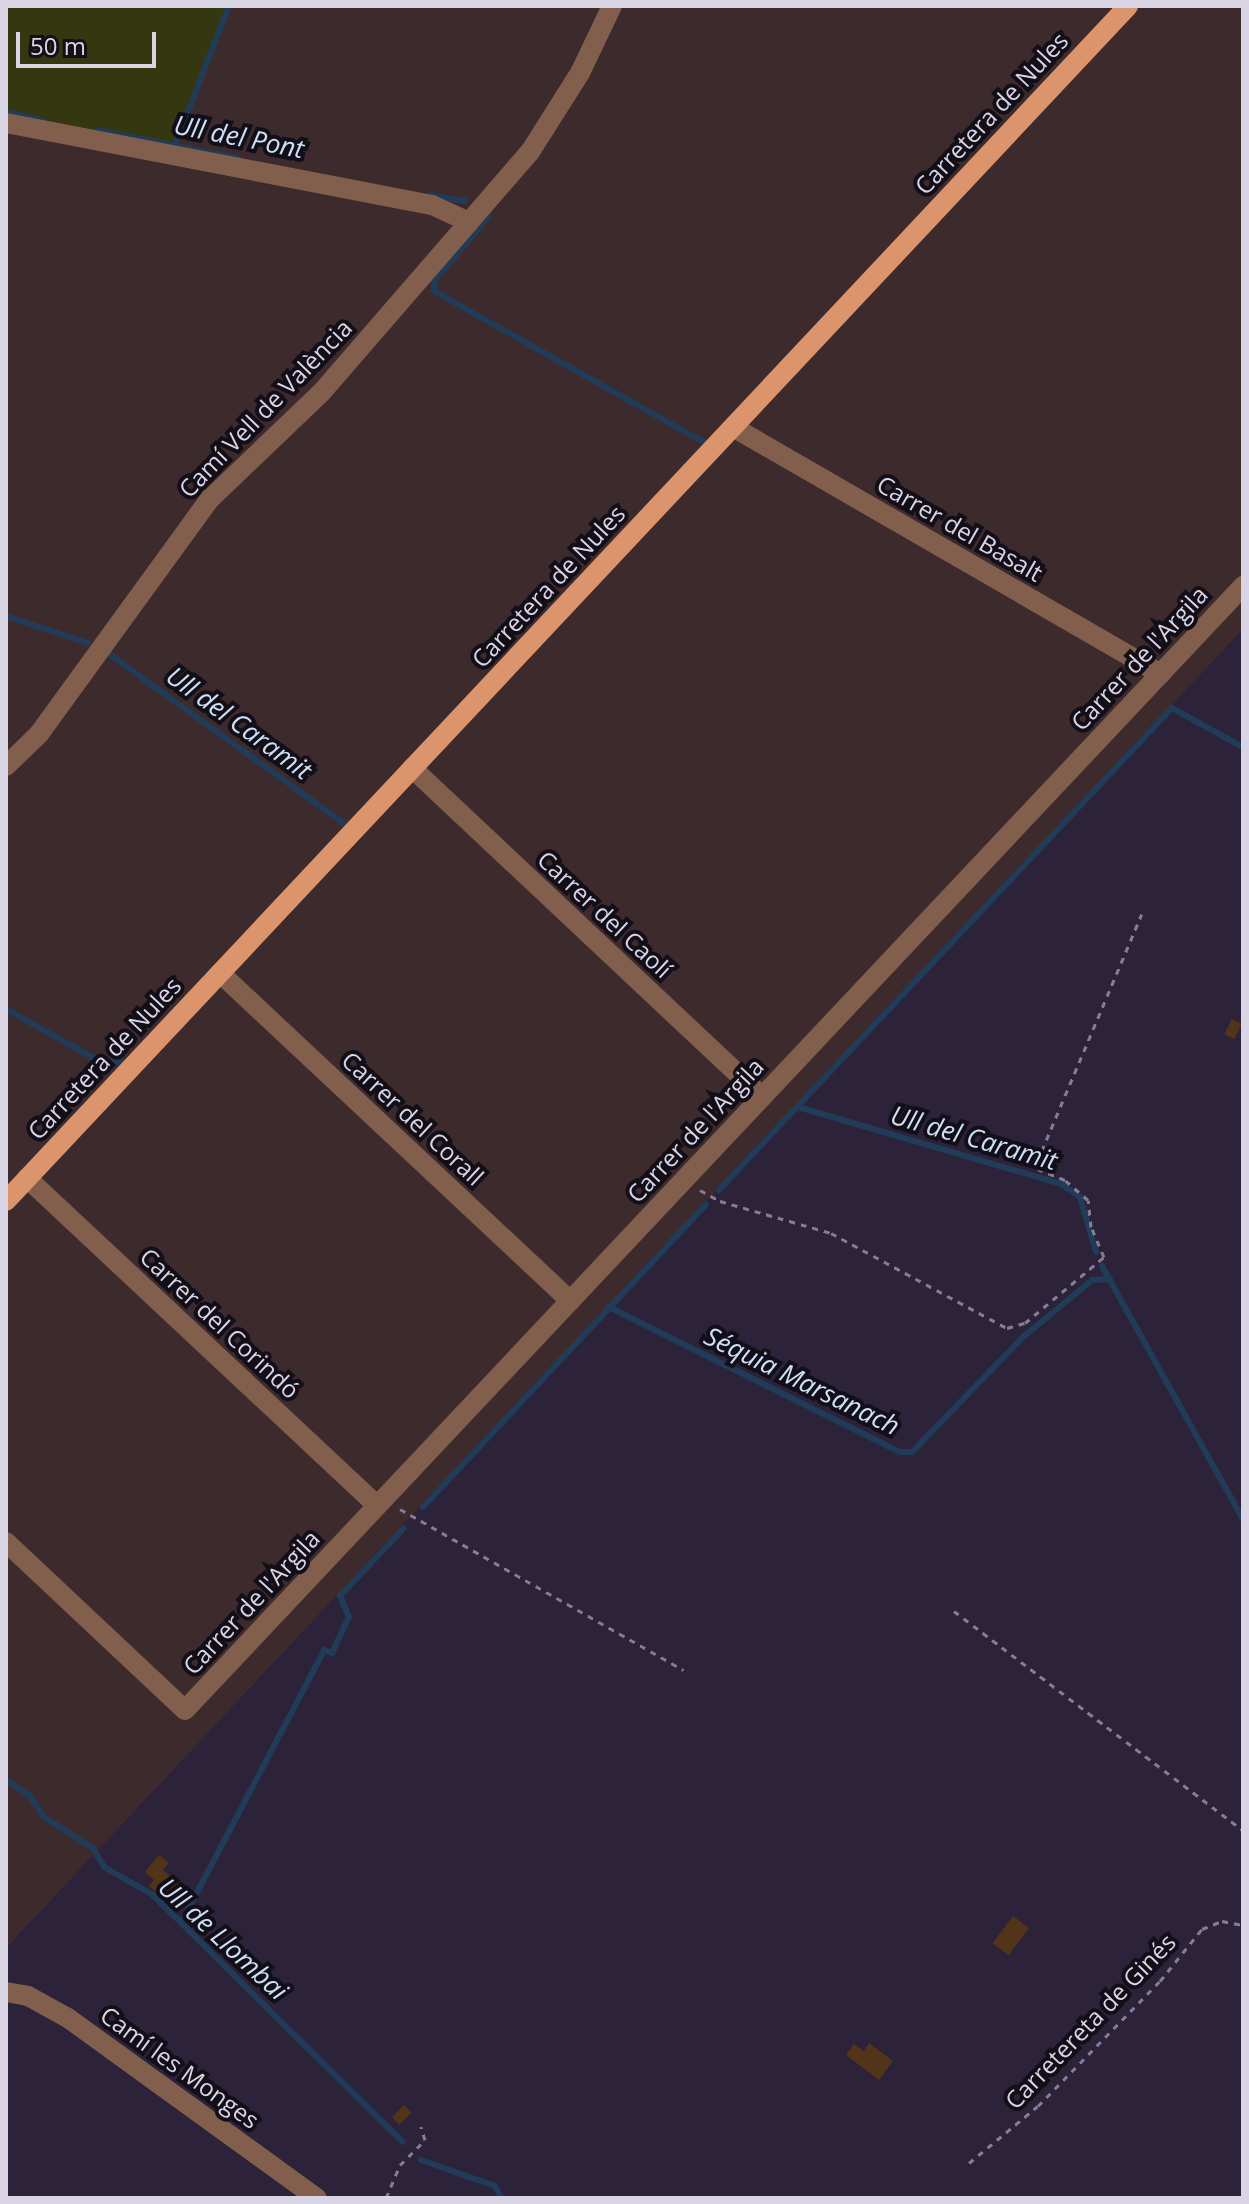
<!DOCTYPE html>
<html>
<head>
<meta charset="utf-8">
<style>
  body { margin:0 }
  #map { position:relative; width:1249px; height:2204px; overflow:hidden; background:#2c233b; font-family:"Open Sans",sans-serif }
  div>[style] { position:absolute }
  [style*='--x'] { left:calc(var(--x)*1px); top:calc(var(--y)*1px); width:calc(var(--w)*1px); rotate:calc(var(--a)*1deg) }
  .industrial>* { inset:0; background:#3d2a2d }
  .green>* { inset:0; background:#343810 }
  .stream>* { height:6px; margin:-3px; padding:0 3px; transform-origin:3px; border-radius:3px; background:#213c58 }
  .building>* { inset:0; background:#523518; transform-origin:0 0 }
  .path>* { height:3px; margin-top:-1.5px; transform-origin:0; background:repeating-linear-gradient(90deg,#857e92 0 6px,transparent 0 12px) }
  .minor>* { height:20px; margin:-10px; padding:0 10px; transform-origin:10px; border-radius:10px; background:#825f4c }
  .major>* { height:20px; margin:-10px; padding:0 10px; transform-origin:10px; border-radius:10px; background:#db946c }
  span { translate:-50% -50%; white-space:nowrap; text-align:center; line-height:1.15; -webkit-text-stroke:8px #130f19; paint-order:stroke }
  .street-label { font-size:24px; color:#dad5e5 }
  .water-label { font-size:26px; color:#cde0f5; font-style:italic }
  .frame { position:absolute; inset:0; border:8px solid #dad5e5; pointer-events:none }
  .scale { position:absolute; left:16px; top:32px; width:140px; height:36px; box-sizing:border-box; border:4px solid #dad5e5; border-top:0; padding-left:10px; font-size:24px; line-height:28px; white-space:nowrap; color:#dad5e5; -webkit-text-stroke:6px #130f19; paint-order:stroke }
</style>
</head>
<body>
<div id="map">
  <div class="industrial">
    <i style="clip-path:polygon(6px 6px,1243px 6px,1243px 629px,6px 1948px)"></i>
  </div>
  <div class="green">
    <i style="clip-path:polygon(6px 6px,228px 6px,171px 148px,6px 118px)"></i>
  </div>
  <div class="stream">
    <i style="--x:6;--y:112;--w:37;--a:13"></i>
    <i style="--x:96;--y:130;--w:145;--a:11.2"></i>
    <i style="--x:175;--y:145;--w:149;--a:-68.8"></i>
    <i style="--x:430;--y:195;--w:35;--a:10"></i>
    <i style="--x:489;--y:216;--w:85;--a:130.2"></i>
    <i style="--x:434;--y:281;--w:10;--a:90"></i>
    <i style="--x:434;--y:291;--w:308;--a:29.3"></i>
    <i style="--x:6;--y:616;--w:86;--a:18.2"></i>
    <i style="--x:109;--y:654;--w:291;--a:35.8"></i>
    <i style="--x:6;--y:1009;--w:98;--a:29.2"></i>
    <i style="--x:92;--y:1057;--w:32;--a:11"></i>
    <i style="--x:798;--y:1107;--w:274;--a:16.3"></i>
    <i style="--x:1061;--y:1184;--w:23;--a:34"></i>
    <i style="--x:1080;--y:1197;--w:57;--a:73.8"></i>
    <i style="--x:719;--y:1190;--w:661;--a:-46.78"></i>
    <i style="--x:1172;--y:708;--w:81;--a:28.8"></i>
    <i style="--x:1102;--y:1266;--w:290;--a:60.9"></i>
    <i style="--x:609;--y:1307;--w:325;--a:26.5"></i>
    <i style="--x:900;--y:1452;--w:12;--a:0"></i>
    <i style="--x:912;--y:1452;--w:158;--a:-46"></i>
    <i style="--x:1022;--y:1338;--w:91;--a:-39.6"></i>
    <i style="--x:1092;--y:1280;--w:18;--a:-3"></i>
    <i style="--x:423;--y:1507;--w:414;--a:-46.9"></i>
    <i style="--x:6;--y:1780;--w:27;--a:33"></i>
    <i style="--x:29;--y:1795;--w:28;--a:55"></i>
    <i style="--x:45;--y:1818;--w:57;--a:32"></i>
    <i style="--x:93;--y:1848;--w:22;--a:60"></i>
    <i style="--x:104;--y:1867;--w:56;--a:29.7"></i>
    <i style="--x:153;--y:1895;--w:351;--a:44.7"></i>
    <i style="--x:182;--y:1921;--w:306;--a:-62.3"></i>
    <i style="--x:324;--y:1650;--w:9;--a:21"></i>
    <i style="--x:332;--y:1653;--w:40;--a:-65"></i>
    <i style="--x:349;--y:1617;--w:23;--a:-113"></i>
    <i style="--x:340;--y:1596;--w:93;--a:-46.7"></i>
    <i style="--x:421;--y:2160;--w:78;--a:19.4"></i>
    <i style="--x:495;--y:2186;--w:13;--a:63"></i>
  </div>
  <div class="building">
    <i style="left:1232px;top:1019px;width:11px;height:17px;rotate:27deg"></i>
    <i style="clip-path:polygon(159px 1855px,169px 1863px,163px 1870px,187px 1890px,173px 1907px,149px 1886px,154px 1880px,145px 1872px)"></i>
    <i style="left:1013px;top:1916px;width:20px;height:34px;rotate:37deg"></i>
    <i style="clip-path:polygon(869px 2043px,893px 2061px,879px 2080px,846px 2055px,854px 2044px,864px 2051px)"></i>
    <i style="left:404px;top:2105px;width:11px;height:17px;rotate:45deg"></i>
  </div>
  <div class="path">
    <i style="--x:700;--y:1190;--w:23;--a:29"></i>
    <i style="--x:720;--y:1201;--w:116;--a:16.1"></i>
    <i style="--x:831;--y:1233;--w:200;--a:28.4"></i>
    <i style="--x:1007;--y:1328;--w:19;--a:-16"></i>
    <i style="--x:1025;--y:1323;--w:103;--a:-39.9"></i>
    <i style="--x:1104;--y:1257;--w:33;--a:-113"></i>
    <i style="--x:1091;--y:1227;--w:27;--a:-96"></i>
    <i style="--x:1088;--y:1200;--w:30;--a:-139"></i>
    <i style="--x:1065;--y:1180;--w:29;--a:-158"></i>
    <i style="--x:1038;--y:1169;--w:7;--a:-98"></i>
    <i style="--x:1037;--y:1162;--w:269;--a:-67.1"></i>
    <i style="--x:400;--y:1509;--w:326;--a:29.6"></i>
    <i style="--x:954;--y:1611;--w:363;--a:37.2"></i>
    <i style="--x:969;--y:2163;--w:89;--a:-39.6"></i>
    <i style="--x:1038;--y:2106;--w:175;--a:-45.7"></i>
    <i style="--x:1160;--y:1981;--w:67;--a:-51.1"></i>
    <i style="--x:1202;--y:1929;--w:22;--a:-22"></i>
    <i style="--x:1222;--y:1921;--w:21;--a:11"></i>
    <i style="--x:386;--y:2198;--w:36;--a:-67"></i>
    <i style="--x:400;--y:2165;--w:35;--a:-45"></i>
    <i style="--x:425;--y:2140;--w:14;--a:-107"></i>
  </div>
  <div class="minor">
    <i style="--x:6;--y:123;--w:434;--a:10.9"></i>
    <i style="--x:432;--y:205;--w:41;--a:24.7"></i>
    <i style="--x:733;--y:427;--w:494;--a:30"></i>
    <i style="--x:6;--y:766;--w:46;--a:-44.1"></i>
    <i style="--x:39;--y:734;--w:291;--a:-54"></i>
    <i style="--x:210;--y:499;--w:153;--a:-43.7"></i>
    <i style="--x:321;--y:393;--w:319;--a:-49.1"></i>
    <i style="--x:530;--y:152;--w:93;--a:-57.7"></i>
    <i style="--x:580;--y:73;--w:74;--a:-64.5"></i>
    <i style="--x:412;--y:768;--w:480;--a:43.2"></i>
    <i style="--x:220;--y:973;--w:480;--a:43.1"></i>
    <i style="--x:27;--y:1178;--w:479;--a:43.1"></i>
    <i style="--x:6;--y:1542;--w:245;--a:43.2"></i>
    <i style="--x:185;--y:1710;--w:1544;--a:-46.73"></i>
    <i style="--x:6;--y:1992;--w:22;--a:10"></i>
    <i style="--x:28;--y:1996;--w:46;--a:28.8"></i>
    <i style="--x:68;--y:2018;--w:307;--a:35.9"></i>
  </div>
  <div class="major">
    <i style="--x:6;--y:1201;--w:1639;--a:-46.8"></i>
  </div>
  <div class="street-label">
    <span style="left:991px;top:113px;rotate:-47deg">Carretera de Nules</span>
    <span style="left:265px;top:408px;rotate:-46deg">Camí Vell de València</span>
    <span style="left:960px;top:528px;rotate:30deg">Carrer del Basalt</span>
    <span style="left:548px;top:586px;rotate:-47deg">Carretera de Nules</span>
    <span style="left:1139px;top:658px;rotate:-47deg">Carrer de l'Argila</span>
    <span style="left:605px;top:914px;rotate:43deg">Carrer del Caolí</span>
    <span style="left:104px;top:1058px;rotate:-47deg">Carretera de Nules</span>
    <span style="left:413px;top:1118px;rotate:43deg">Carrer del Corall</span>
    <span style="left:695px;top:1130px;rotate:-47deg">Carrer de l'Argila</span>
    <span style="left:220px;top:1323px;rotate:43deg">Carrer del Corindó</span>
    <span style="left:251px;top:1602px;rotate:-47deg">Carrer de l'Argila</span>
    <span style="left:1090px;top:2021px;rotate:-46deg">Carretereta de Ginés</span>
    <span style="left:180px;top:2067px;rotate:36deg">Camí les Monges</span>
  </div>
  <div class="water-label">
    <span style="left:239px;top:137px;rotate:11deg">Ull del Pont</span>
    <span style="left:239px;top:723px;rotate:36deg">Ull del Caramit</span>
    <span style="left:974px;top:1138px;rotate:16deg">Ull del Caramit</span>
    <span style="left:802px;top:1381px;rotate:26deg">Séquia Marsanach</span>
    <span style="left:223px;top:1939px;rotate:43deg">Ull de Llombai</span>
  </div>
  <div class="frame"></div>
  <div class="scale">50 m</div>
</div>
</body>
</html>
